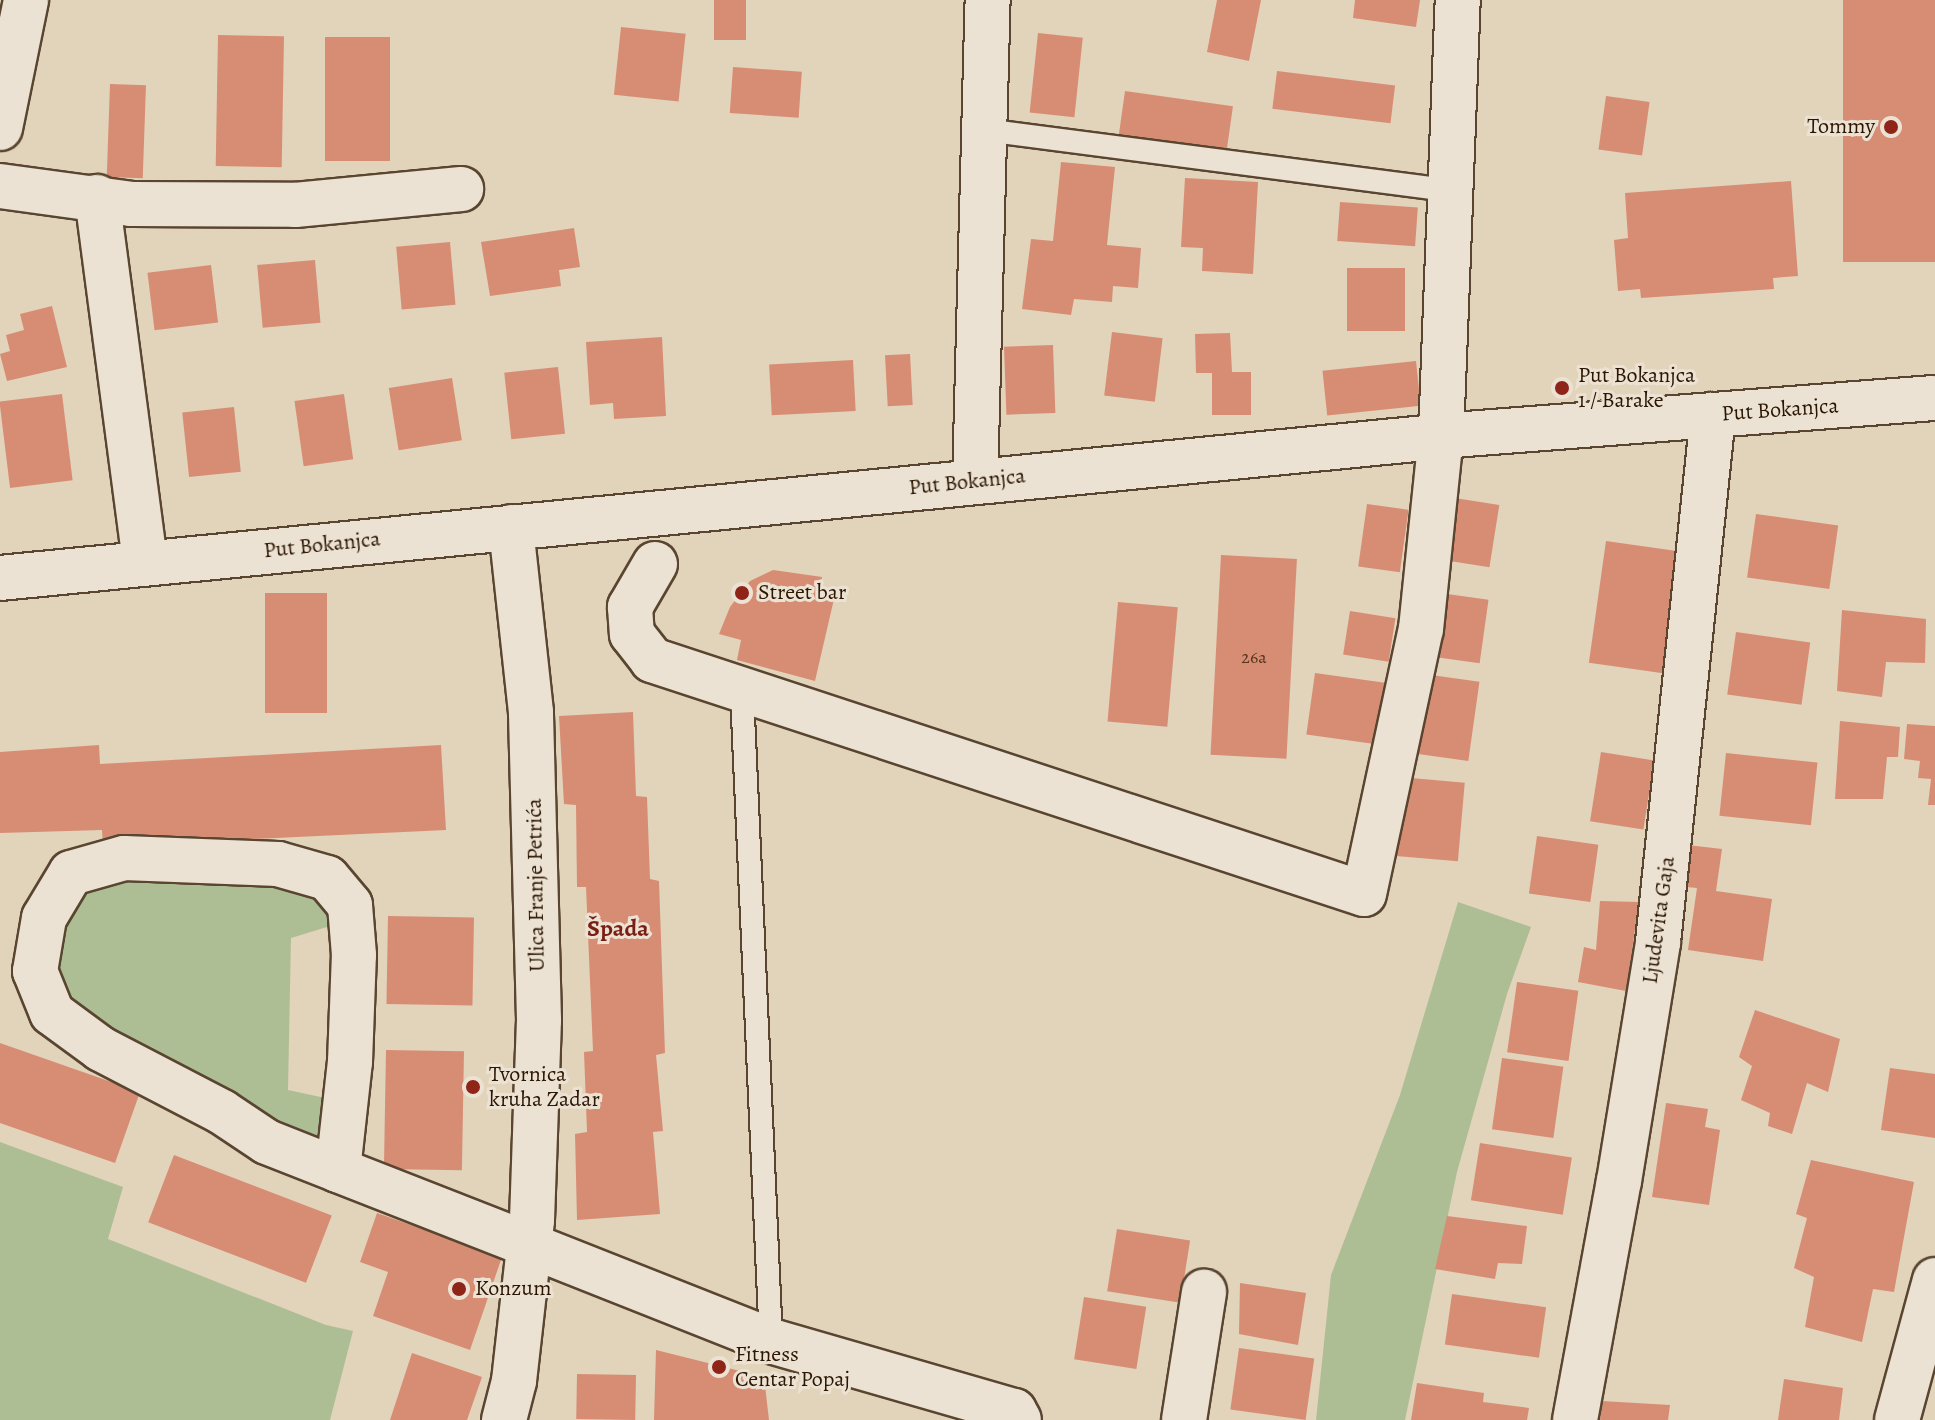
<!DOCTYPE html>
<html>
<head>
<meta charset="utf-8">
<style>
  body { margin:0 }
  #map { position:relative; width:1935px; height:1420px; overflow:hidden; background:#e2d3bb; font-family:Alegreya,serif }
  div>[style] { position:absolute }
  [style*='--x'] { left:calc(var(--x)*1px); top:calc(var(--y)*1px); width:calc(var(--w)*1px); rotate:calc(var(--a)*1deg) }
  .green>* { inset:0; background:#aebe94 }
  .building>* { inset:0; background:#d78d74; transform-origin:0 0 }
  .roads { filter:drop-shadow(2px 0 #594530) drop-shadow(-2px 0 #594530) drop-shadow(0 2px #594530) drop-shadow(0 -2px #594530) }
  .service>* { height:22px; margin:-11px; padding:0 11px; transform-origin:11px; border-radius:11px; background:#ece2d3 }
  .minor>* { height:44px; margin:-22px; padding:0 22px; transform-origin:22px; border-radius:22px; background:#ece2d3 }
  .secondary>* { height:44px; margin:-22px; padding:0 22px; transform-origin:22px; border-radius:22px; background:#ece2d3 }
  .dots>* { width:22px; height:22px; translate:-50% -50%; box-sizing:border-box; border:4px solid #ece2d3; border-radius:50% }
  span { translate:-50% -50%; white-space:nowrap; text-align:center; line-height:1.15; -webkit-text-stroke:6px #ece2d3; paint-order:stroke }
  .number-label { font-size:18px; color:#56341e }
  .number-label span { -webkit-text-stroke-width:0 }
  .poi-label { font-size:22px; color:#2b1602 }
  .right { translate:-100% -50%; text-align:right }
  .left { translate:0 -50%; text-align:left }
  .street-label { font-size:22px; color:#2b1602 }
  .neighbourhood-label { font-size:24px; color:#7a1f14; font-weight:700 }
</style>
</head>
<body>
<div id="map">
  <div class="green">
    <i style="clip-path:polygon(122px 881px,236px 881px,318px 894px,340px 923px,291px 938px,288px 1090px,330px 1099px,325px 1145px,254px 1117px,141px 1053px,53px 990px,58px 915px,79px 895px)"></i>
    <i style="clip-path:polygon(1458px 902px,1531px 927px,1507px 994px,1457px 1172px,1405px 1420px,1316px 1420px,1331px 1275px,1400px 1095px)"></i>
    <i style="clip-path:polygon(0 1142px,123px 1187px,108px 1239px,326px 1325px,353px 1331px,330px 1420px,0 1420px)"></i>
  </div>
  <div class="building">
    <i style="left:714px;top:0;width:32px;height:40px"></i>
    <i style="clip-path:polygon(1217px 0,1261px 0,1249px 61px,1207px 52px)"></i>
    <i style="clip-path:polygon(1355px 0,1420px 0,1416px 27px,1353px 18px)"></i>
    <i style="left:1843px;top:0;width:92px;height:262px"></i>
    <i style="left:621px;top:27px;width:65px;height:68px;rotate:6deg"></i>
    <i style="left:1038px;top:33px;width:45px;height:80px;rotate:6deg"></i>
    <i style="left:218px;top:35px;width:66px;height:131px;rotate:1deg"></i>
    <i style="left:325px;top:37px;width:65px;height:124px"></i>
    <i style="left:733px;top:67px;width:69px;height:46px;rotate:4deg"></i>
    <i style="left:1277px;top:71px;width:119px;height:38px;rotate:7deg"></i>
    <i style="left:110px;top:84px;width:36px;height:93px;rotate:2deg"></i>
    <i style="left:1125px;top:91px;width:109px;height:44px;rotate:8deg"></i>
    <i style="left:1606px;top:96px;width:44px;height:54px;rotate:8deg"></i>
    <i style="clip-path:polygon(1061px 162px,1115px 167px,1107px 245px,1141px 248px,1138px 288px,1113px 286px,1112px 302px,1074px 299px,1071px 315px,1022px 309px,1031px 239px,1053px 241px)"></i>
    <i style="clip-path:polygon(1185px 178px,1258px 182px,1253px 274px,1202px 271px,1203px 248px,1181px 247px)"></i>
    <i style="clip-path:polygon(1791px 181px,1798px 276px,1773px 278px,1774px 289px,1641px 298px,1640px 289px,1618px 291px,1614px 240px,1628px 238px,1625px 193px)"></i>
    <i style="left:1340px;top:202px;width:78px;height:39px;rotate:4deg"></i>
    <i style="clip-path:polygon(574px 228px,580px 267px,559px 270px,561px 286px,490px 296px,481px 242px)"></i>
    <i style="left:450px;top:242px;width:63px;height:54px;rotate:85deg"></i>
    <i style="left:315px;top:260px;width:63px;height:58px;rotate:85deg"></i>
    <i style="left:211px;top:265px;width:58px;height:64px;rotate:83deg"></i>
    <i style="left:1347px;top:268px;width:58px;height:63px"></i>
    <i style="clip-path:polygon(52px 306px,67px 367px,7px 381px,0 354px,10px 351px,6px 335px,24px 330px,20px 314px)"></i>
    <i style="left:1112px;top:332px;width:51px;height:64px;rotate:7deg"></i>
    <i style="clip-path:polygon(1230px 333px,1232px 372px,1251px 372px,1251px 415px,1212px 415px,1212px 373px,1196px 373px,1195px 334px)"></i>
    <i style="clip-path:polygon(662px 337px,666px 416px,614px 419px,613px 403px,590px 405px,586px 342px)"></i>
    <i style="left:1053px;top:345px;width:68px;height:49px;rotate:88deg"></i>
    <i style="left:910px;top:354px;width:51px;height:25px;rotate:87deg"></i>
    <i style="left:853px;top:360px;width:51px;height:84px;rotate:87deg"></i>
    <i style="left:1416px;top:361px;width:45px;height:94px;rotate:84deg"></i>
    <i style="left:558px;top:367px;width:67px;height:54px;rotate:84deg"></i>
    <i style="left:452px;top:378px;width:63px;height:64px;rotate:81deg"></i>
    <i style="left:62px;top:394px;width:87px;height:63px;rotate:83deg"></i>
    <i style="left:344px;top:394px;width:66px;height:50px;rotate:82deg"></i>
    <i style="left:234px;top:407px;width:65px;height:52px;rotate:84deg"></i>
    <i style="left:1442px;top:496px;width:58px;height:63px;rotate:9deg"></i>
    <i style="left:1367px;top:504px;width:42px;height:63px;rotate:8deg"></i>
    <i style="left:1756px;top:514px;width:83px;height:64px;rotate:8deg"></i>
    <i style="left:1606px;top:541px;width:75px;height:123px;rotate:8deg"></i>
    <i style="left:1221px;top:555px;width:76px;height:200px;rotate:3deg"></i>
    <i style="clip-path:polygon(773px 570px,822px 577px,818px 597px,834px 599px,815px 681px,737px 660px,741px 640px,719px 634px,730px 607px,750px 581px)"></i>
    <i style="left:327px;top:593px;width:120px;height:62px;rotate:90deg"></i>
    <i style="left:1440px;top:593px;width:49px;height:64px;rotate:8deg"></i>
    <i style="left:1118px;top:602px;width:60px;height:120px;rotate:5deg"></i>
    <i style="clip-path:polygon(1842px 610px,1926px 619px,1925px 663px,1886px 662px,1882px 697px,1837px 691px)"></i>
    <i style="left:1350px;top:611px;width:46px;height:44px;rotate:9deg"></i>
    <i style="left:1736px;top:632px;width:75px;height:63px;rotate:8deg"></i>
    <i style="left:1315px;top:673px;width:76px;height:62px;rotate:8deg"></i>
    <i style="left:1424px;top:674px;width:56px;height:80px;rotate:8deg"></i>
    <i style="clip-path:polygon(633px 712px,636px 796px,647px 797px,650px 879px,659px 881px,665px 1053px,656px 1055px,663px 1131px,653px 1132px,660px 1214px,577px 1220px,575px 1134px,587px 1132px,584px 1052px,593px 1051px,586px 887px,577px 887px,576px 805px,564px 804px,559px 716px)"></i>
    <i style="clip-path:polygon(1840px 721px,1900px 727px,1898px 757px,1887px 757px,1883px 799px,1835px 799px)"></i>
    <i style="clip-path:polygon(1907px 724px,1935px 726px,1935px 805px,1928px 805px,1931px 779px,1918px 778px,1920px 761px,1904px 759px)"></i>
    <i style="clip-path:polygon(99px 745px,100px 764px,441px 745px,446px 830px,103px 846px,102px 830px,0 833px,0 752px)"></i>
    <i style="left:1601px;top:752px;width:54px;height:70px;rotate:9deg"></i>
    <i style="left:1726px;top:753px;width:92px;height:63px;rotate:6deg"></i>
    <i style="left:1400px;top:777px;width:65px;height:79px;rotate:5deg"></i>
    <i style="left:1537px;top:836px;width:62px;height:58px;rotate:8deg"></i>
    <i style="clip-path:polygon(1670px 843px,1722px 849px,1716px 891px,1772px 899px,1763px 961px,1688px 950px,1697px 888px,1665px 885px)"></i>
    <i style="clip-path:polygon(1600px 901px,1639px 902px,1626px 991px,1578px 982px,1584px 947px,1596px 950px)"></i>
    <i style="left:388px;top:916px;width:86px;height:88px;rotate:1deg"></i>
    <i style="left:1517px;top:982px;width:62px;height:71px;rotate:8deg"></i>
    <i style="clip-path:polygon(1755px 1010px,1840px 1039px,1828px 1092px,1807px 1083px,1792px 1134px,1768px 1126px,1770px 1113px,1741px 1100px,1752px 1066px,1739px 1057px)"></i>
    <i style="clip-path:polygon(0 1043px,140px 1092px,115px 1163px,0 1123px)"></i>
    <i style="left:386px;top:1050px;width:78px;height:119px;rotate:1deg"></i>
    <i style="left:1502px;top:1058px;width:62px;height:72px;rotate:8deg"></i>
    <i style="clip-path:polygon(1890px 1068px,1935px 1074px,1935px 1138px,1881px 1130px)"></i>
    <i style="clip-path:polygon(1666px 1103px,1708px 1109px,1705px 1127px,1720px 1130px,1709px 1205px,1652px 1197px)"></i>
    <i style="left:1480px;top:1143px;width:93px;height:58px;rotate:9deg"></i>
    <i style="left:174px;top:1155px;width:169px;height:72px;rotate:21deg"></i>
    <i style="clip-path:polygon(1811px 1160px,1914px 1182px,1894px 1292px,1873px 1289px,1862px 1342px,1805px 1327px,1814px 1277px,1794px 1268px,1807px 1218px,1796px 1214px)"></i>
    <i style="clip-path:polygon(377px 1213px,502px 1257px,470px 1350px,373px 1316px,388px 1272px,360px 1262px)"></i>
    <i style="clip-path:polygon(1447px 1216px,1527px 1226px,1522px 1264px,1498px 1263px,1495px 1279px,1435px 1269px)"></i>
    <i style="left:1117px;top:1229px;width:74px;height:63px;rotate:9deg"></i>
    <i style="clip-path:polygon(1240px 1283px,1306px 1293px,1298px 1345px,1239px 1334px)"></i>
    <i style="left:1452px;top:1294px;width:95px;height:51px;rotate:8deg"></i>
    <i style="left:1084px;top:1297px;width:63px;height:63px;rotate:9deg"></i>
    <i style="left:1239px;top:1348px;width:76px;height:62px;rotate:8deg"></i>
    <i style="clip-path:polygon(656px 1350px,764px 1377px,769px 1420px,654px 1420px)"></i>
    <i style="clip-path:polygon(412px 1353px,482px 1377px,467px 1420px,390px 1420px)"></i>
    <i style="left:636px;top:1375px;width:45px;height:59px;rotate:91deg"></i>
    <i style="clip-path:polygon(1784px 1379px,1843px 1388px,1839px 1420px,1778px 1420px)"></i>
    <i style="clip-path:polygon(1417px 1383px,1484px 1393px,1483px 1402px,1529px 1408px,1527px 1420px,1411px 1420px)"></i>
    <i style="clip-path:polygon(1602px 1401px,1670px 1405px,1668px 1420px,1600px 1420px)"></i>
  </div>
  <div class="roads">
    <div class="service">
      <i style="--x:985;--y:130;--w:469;--a:7.4"></i>
      <i style="--x:742;--y:693;--w:649;--a:87.44"></i>
    </div>
    <div class="minor">
      <i style="--x:0;--y:186;--w:132;--a:7.8"></i>
      <i style="--x:131;--y:204;--w:164;--a:0.3"></i>
      <i style="--x:295;--y:205;--w:167;--a:-5.5"></i>
      <i style="--x:97;--y:197;--w:368;--a:82.5"></i>
      <i style="--x:975;--y:482;--w:482;--a:-88.5"></i>
      <i style="--x:655;--y:564;--w:50;--a:120.2"></i>
      <i style="--x:630;--y:607;--w:27;--a:86"></i>
      <i style="--x:632;--y:634;--w:33;--a:52"></i>
      <i style="--x:652;--y:660;--w:749;--a:18.19"></i>
      <i style="--x:1364;--y:894;--w:271;--a:-77.9"></i>
      <i style="--x:1421;--y:629;--w:194;--a:-84.1"></i>
      <i style="--x:1441;--y:436;--w:436;--a:-87.8"></i>
      <i style="--x:338;--y:1170;--w:109;--a:-83.7"></i>
      <i style="--x:350;--y:1062;--w:107;--a:-87.9"></i>
      <i style="--x:354;--y:955;--w:50;--a:-94.6"></i>
      <i style="--x:350;--y:905;--w:35;--a:-130"></i>
      <i style="--x:327;--y:878;--w:51;--a:-164.1"></i>
      <i style="--x:278;--y:864;--w:154;--a:-177.8"></i>
      <i style="--x:124;--y:858;--w:55;--a:164.2"></i>
      <i style="--x:71;--y:873;--w:52;--a:121"></i>
      <i style="--x:44;--y:918;--w:54;--a:99.6"></i>
      <i style="--x:35;--y:971;--w:45;--a:68"></i>
      <i style="--x:52;--y:1013;--w:61;--a:36.3"></i>
      <i style="--x:101;--y:1049;--w:136;--a:27.5"></i>
      <i style="--x:222;--y:1112;--w:54;--a:33.7"></i>
      <i style="--x:267;--y:1142;--w:76;--a:21.5"></i>
      <i style="--x:338;--y:1170;--w:205;--a:21.4"></i>
      <i style="--x:529;--y:1245;--w:260;--a:21.6"></i>
      <i style="--x:771;--y:1341;--w:253;--a:16.1"></i>
      <i style="--x:1014;--y:1411;--w:10;--a:61"></i>
      <i style="--x:504;--y:1420;--w:40;--a:-75.6"></i>
      <i style="--x:514;--y:1381;--w:162;--a:-83.6"></i>
      <i style="--x:532;--y:1220;--w:200;--a:-88"></i>
      <i style="--x:539;--y:1020;--w:308;--a:-91.5"></i>
      <i style="--x:531;--y:712;--w:186;--a:-96.2"></i>
      <i style="--x:1184;--y:1420;--w:130;--a:-81.1"></i>
      <i style="--x:1575;--y:1420;--w:243;--a:-79.6"></i>
      <i style="--x:1619;--y:1181;--w:242;--a:-80.7"></i>
      <i style="--x:1658;--y:942;--w:530;--a:-84.04"></i>
      <i style="--x:1897;--y:1420;--w:145;--a:-74.8"></i>
    </div>
    <div class="secondary">
      <i style="--x:0;--y:128;--w:131;--a:-78.5"></i>
      <i style="--x:0;--y:578;--w:1473;--a:-5.61"></i>
      <i style="--x:1466;--y:434;--w:470;--a:-4.4"></i>
    </div>
  </div>
  <div class="dots">
    <i style="left:1891px;top:127px;background:#8f2418"></i>
    <i style="left:1562px;top:388px;background:#8f2418"></i>
    <i style="left:742px;top:593px;background:#8f2418"></i>
    <i style="left:473px;top:1087px;background:#8f2418"></i>
    <i style="left:459px;top:1289px;background:#8f2418"></i>
    <i style="left:719px;top:1367px;background:#8f2418"></i>
  </div>
  <div class="number-label">
    <span style="left:1254px;top:657px">26a</span>
  </div>
  <div class="poi-label">
    <span class="right" style="left:1875px;top:127px">Tommy</span>
    <span class="left" style="left:1578px;top:388px">Put Bokanjca<br>1 / Barake</span>
    <span class="left" style="left:758px;top:593px">Street bar</span>
    <span class="left" style="left:489px;top:1087px">Tvornica<br>kruha Zadar</span>
    <span class="left" style="left:475px;top:1289px">Konzum</span>
    <span class="left" style="left:735px;top:1367px">Fitness<br>Centar Popaj</span>
  </div>
  <div class="street-label">
    <span style="left:1780px;top:410px;rotate:-4deg">Put Bokanjca</span>
    <span style="left:967px;top:482px;rotate:-6deg">Put Bokanjca</span>
    <span style="left:322px;top:545px;rotate:-6deg">Put Bokanjca</span>
    <span style="left:536px;top:885px;rotate:-91deg">Ulica Franje Petrića</span>
    <span style="left:1659px;top:920px;rotate:-82deg">Ljudevita Gaja</span>
  </div>
  <div class="neighbourhood-label">
    <span style="left:618px;top:929px">Špada</span>
  </div>
</div>
</body>
</html>
